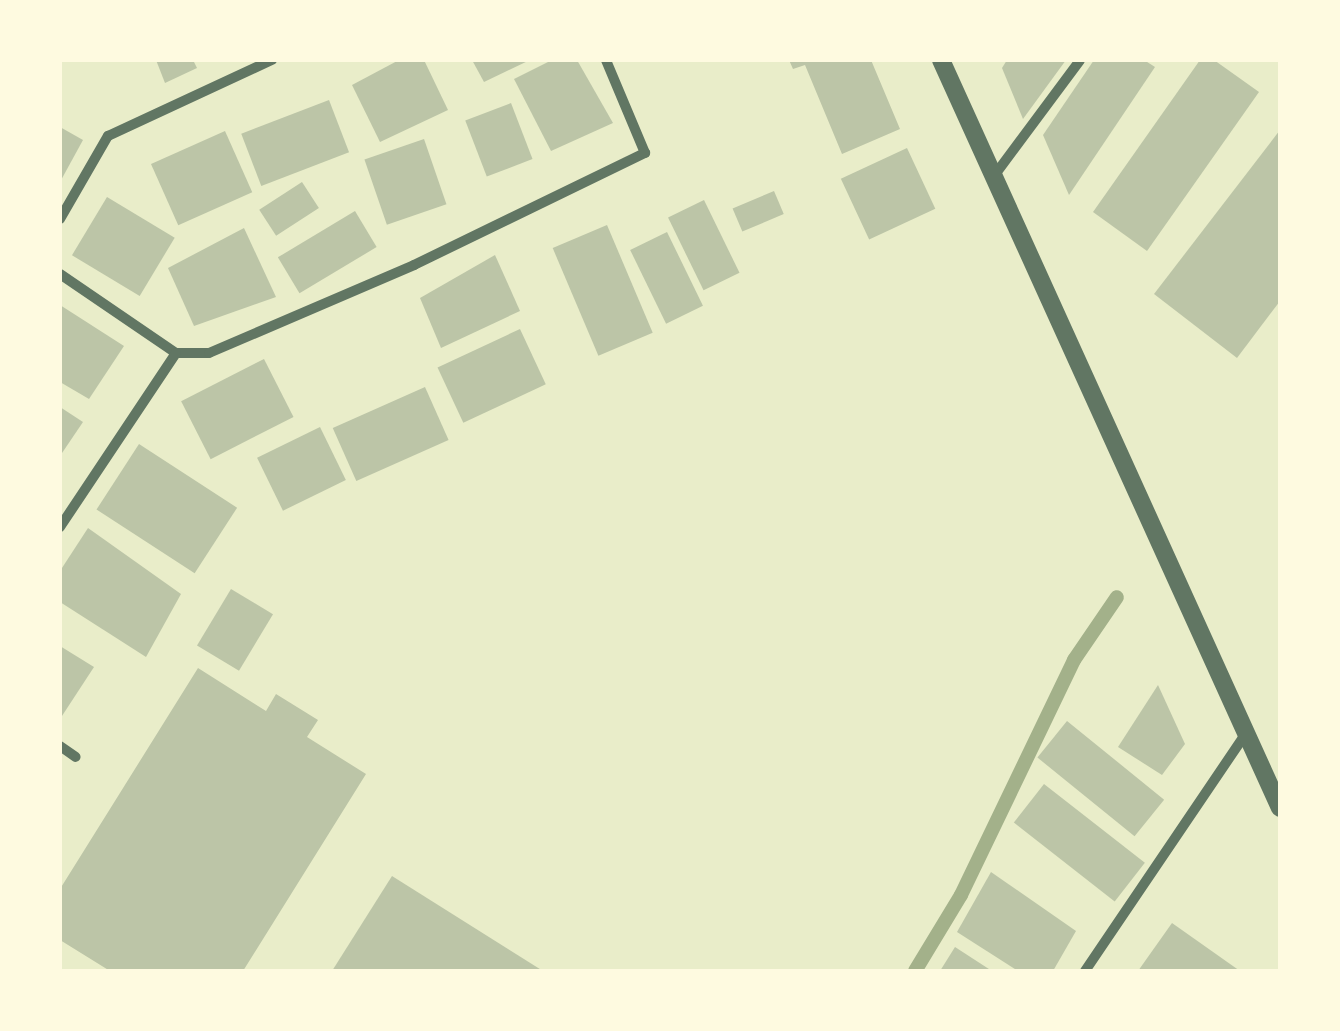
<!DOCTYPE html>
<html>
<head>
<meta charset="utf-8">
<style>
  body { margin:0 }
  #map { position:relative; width:1340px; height:1031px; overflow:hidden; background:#e9edc9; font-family:"Varela Round",sans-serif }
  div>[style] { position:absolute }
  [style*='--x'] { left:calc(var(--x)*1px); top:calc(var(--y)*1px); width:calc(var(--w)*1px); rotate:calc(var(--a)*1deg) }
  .stream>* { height:14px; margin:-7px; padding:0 7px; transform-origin:7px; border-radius:7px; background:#a3b18a }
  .building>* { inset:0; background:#bcc5a7; transform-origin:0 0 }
  .minor>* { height:10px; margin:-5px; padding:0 5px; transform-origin:5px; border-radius:5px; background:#617663 }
  .tertiary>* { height:18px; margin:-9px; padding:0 9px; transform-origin:9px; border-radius:9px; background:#617663 }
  span { translate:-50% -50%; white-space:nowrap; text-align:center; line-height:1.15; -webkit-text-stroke:9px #fefae0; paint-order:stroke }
  .frame { position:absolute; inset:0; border:62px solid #fefae0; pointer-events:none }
</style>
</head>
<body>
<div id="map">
  <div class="stream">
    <i style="--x:915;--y:971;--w:89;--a:-58.8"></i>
    <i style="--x:961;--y:895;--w:261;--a:-64.3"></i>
    <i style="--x:1074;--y:660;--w:76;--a:-55.7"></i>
  </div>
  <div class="building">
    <i style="clip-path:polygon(156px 60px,193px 60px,197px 68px,165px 83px)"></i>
    <i style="clip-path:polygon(399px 60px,424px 60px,448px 110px,380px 142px,352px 85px)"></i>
    <i style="clip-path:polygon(472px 60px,530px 60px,484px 82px)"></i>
    <i style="clip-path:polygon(552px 60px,577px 60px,613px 123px,551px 151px,514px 79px)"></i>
    <i style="clip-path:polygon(789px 60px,871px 60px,900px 129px,842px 154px,805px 65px,793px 69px)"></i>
    <i style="clip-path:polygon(1007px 60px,1066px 60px,1023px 119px,1002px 68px)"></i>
    <i style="clip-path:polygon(1094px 60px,1144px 60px,1155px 67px,1069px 195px,1043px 135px)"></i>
    <i style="clip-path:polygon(1200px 60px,1214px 60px,1259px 92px,1147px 251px,1093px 212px)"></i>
    <i style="left:329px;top:100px;width:56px;height:94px;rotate:69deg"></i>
    <i style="left:511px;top:103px;width:60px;height:49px;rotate:69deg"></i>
    <i style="clip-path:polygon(60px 127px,83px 140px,60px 182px)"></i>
    <i style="clip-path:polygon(1280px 130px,1280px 301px,1237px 358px,1154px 294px)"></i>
    <i style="left:225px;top:131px;width:67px;height:81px;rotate:66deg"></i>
    <i style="left:424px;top:139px;width:69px;height:63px;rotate:71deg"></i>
    <i style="left:907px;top:148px;width:67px;height:73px;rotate:65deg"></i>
    <i style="left:302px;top:182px;width:31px;height:51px;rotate:57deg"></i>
    <i style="left:774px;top:191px;width:25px;height:45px;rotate:67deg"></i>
    <i style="left:107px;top:197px;width:79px;height:68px;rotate:31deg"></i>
    <i style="left:704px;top:200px;width:81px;height:40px;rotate:64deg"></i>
    <i style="left:355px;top:211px;width:42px;height:90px;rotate:59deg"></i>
    <i style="left:607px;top:225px;width:117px;height:59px;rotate:67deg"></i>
    <i style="clip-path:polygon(244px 228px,276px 297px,194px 326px,168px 268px)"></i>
    <i style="left:667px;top:232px;width:82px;height:41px;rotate:64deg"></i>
    <i style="clip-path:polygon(495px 255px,520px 311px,441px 348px,420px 298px)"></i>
    <i style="clip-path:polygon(60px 305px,124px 346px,89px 399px,60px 382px)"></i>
    <i style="left:520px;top:329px;width:61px;height:91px;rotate:65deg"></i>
    <i style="left:264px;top:359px;width:65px;height:93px;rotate:63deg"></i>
    <i style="left:425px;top:387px;width:58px;height:101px;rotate:66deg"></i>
    <i style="clip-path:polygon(60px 407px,83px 422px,60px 456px)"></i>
    <i style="left:320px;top:427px;width:59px;height:70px;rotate:64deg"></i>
    <i style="left:139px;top:444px;width:117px;height:78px;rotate:33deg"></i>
    <i style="clip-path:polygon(88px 528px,181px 594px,146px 657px,60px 602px,60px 571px)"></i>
    <i style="left:231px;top:589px;width:49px;height:66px;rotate:31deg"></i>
    <i style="clip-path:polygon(60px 646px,94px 667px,60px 719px)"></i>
    <i style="clip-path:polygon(198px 668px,266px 711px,276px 694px,318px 720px,307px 737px,366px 774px,243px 971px,110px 971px,60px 940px,60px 889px)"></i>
    <i style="clip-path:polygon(1158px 685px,1185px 744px,1162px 775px,1118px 747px)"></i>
    <i style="left:1067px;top:721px;width:125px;height:47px;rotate:39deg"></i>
    <i style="left:1044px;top:784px;width:128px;height:49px;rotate:38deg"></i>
    <i style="clip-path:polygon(991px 872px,1076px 931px,1053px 971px,1018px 971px,957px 932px)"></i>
    <i style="clip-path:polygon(392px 876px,543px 971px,332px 971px)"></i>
    <i style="clip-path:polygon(1172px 923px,1240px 971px,1138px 971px)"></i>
    <i style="clip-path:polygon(955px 947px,992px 971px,940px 971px)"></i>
  </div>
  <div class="minor">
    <i style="--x:994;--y:176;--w:144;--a:-53.4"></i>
    <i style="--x:60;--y:219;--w:96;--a:-60"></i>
    <i style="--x:108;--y:136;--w:181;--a:-24.9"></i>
    <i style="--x:60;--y:274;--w:140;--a:34.3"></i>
    <i style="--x:176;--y:353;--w:33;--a:0"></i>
    <i style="--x:209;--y:353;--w:223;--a:-23.2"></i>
    <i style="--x:414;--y:265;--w:257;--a:-25.9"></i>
    <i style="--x:645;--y:153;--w:101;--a:-112.8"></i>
    <i style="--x:60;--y:527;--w:209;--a:-56.3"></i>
    <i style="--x:60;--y:746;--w:19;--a:35"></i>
    <i style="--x:1085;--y:971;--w:287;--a:-55.9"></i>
  </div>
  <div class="tertiary">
    <i style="--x:941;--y:60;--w:821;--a:65.62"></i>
  </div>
  <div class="frame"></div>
</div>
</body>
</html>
